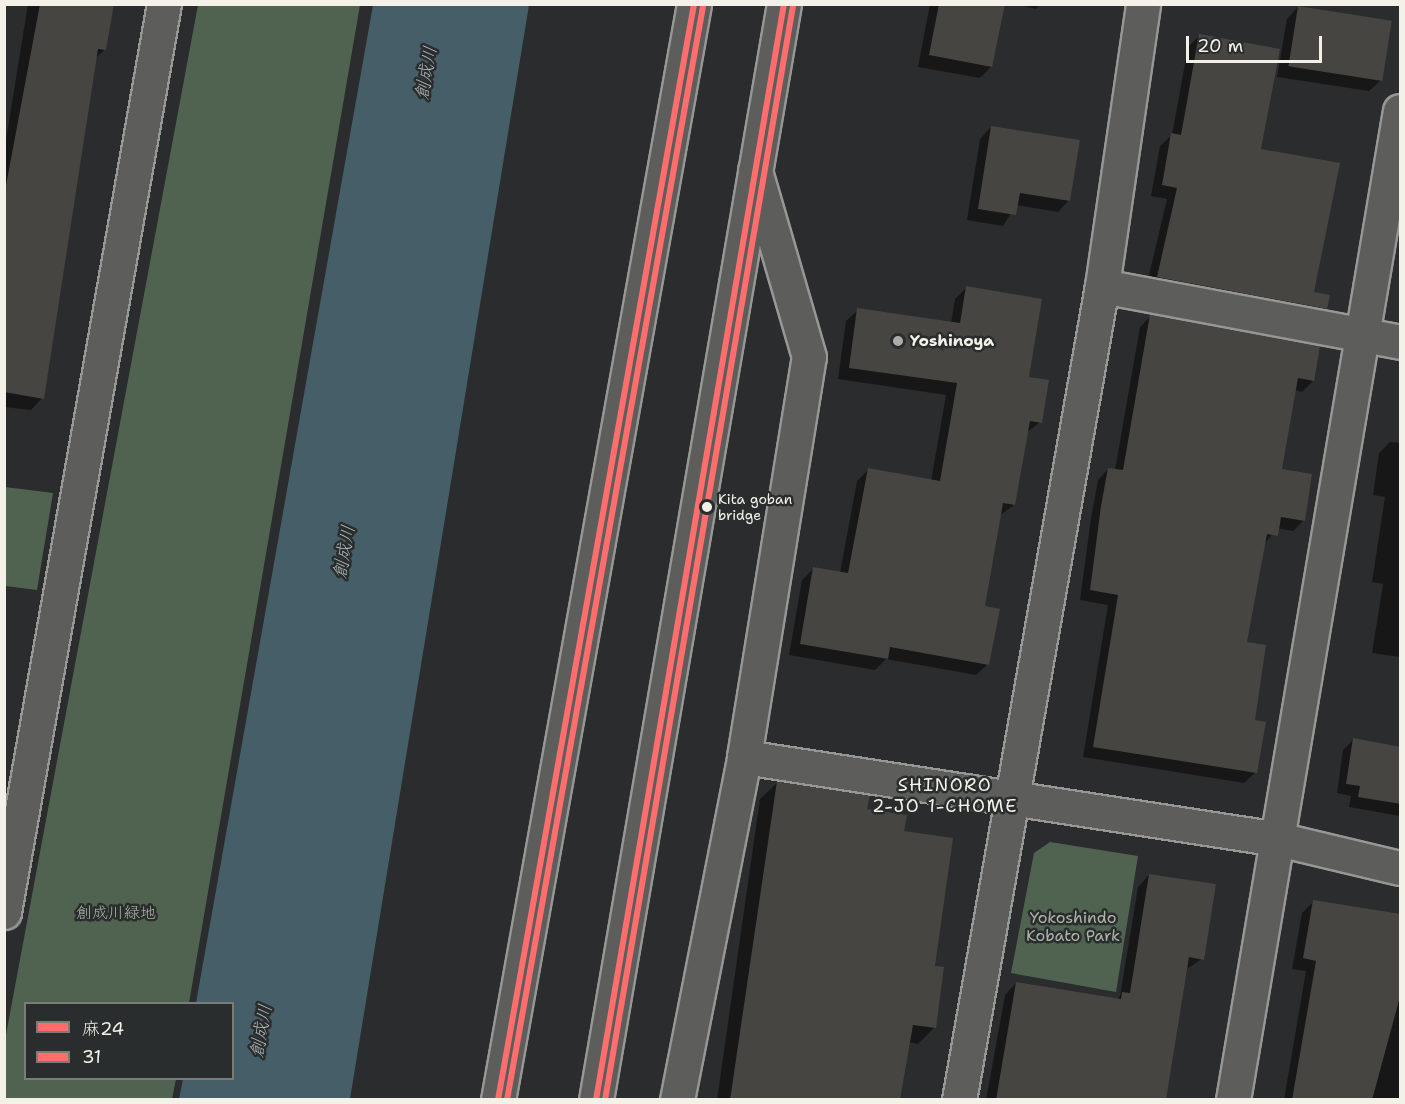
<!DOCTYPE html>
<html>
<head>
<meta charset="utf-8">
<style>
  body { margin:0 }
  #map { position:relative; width:1405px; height:1104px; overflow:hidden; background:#2b2c2d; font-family:"Shantell Sans","Klee One",sans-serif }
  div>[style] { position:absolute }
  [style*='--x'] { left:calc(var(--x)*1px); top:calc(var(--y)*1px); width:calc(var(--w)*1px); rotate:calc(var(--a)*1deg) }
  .green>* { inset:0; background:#506351 }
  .water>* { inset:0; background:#455e67 }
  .shadow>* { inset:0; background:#0007 }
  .building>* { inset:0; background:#464542; transform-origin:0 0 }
  .roads { filter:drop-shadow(2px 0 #979796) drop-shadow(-2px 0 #979796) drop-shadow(0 2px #979796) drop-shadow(0 -2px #979796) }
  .street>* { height:33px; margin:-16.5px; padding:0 16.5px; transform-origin:16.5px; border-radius:16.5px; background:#5d5d5c }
  .highway>* { height:33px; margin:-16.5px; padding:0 16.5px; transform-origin:16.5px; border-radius:16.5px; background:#5d5d5c }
  .bus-1>* { height:6px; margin:-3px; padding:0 3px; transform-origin:3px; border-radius:3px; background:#ff6d6d }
  .bus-2>* { height:6px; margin:-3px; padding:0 3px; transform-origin:3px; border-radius:3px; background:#ff6d6d }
  .dots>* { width:16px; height:16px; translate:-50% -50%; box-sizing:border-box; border:3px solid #2a2d2e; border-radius:50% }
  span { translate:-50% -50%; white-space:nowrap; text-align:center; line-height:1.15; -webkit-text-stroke:5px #2a2d2e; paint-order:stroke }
  .bus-label { font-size:14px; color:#f4f1e8 }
  .left { translate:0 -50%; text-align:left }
  .poi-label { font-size:16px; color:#f4f1e8; font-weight:700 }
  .park-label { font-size:16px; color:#adb5a7 }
  .water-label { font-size:18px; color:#afb8b7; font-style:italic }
  .neighbourhood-label { font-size:18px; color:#f4f1e8; letter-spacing:1.5px }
  .frame { position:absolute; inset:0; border:6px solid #f4f1e8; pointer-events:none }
  .legend { position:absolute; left:24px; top:1002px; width:210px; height:78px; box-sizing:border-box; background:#2a2d2e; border:2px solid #7b7b78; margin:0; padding:8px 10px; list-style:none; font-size:18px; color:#f4f1e8 }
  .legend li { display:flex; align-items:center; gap:12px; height:30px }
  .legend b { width:30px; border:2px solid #7b7b78 }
  .scale { position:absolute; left:1186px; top:36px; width:136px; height:27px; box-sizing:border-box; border:3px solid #f4f1e8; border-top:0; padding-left:8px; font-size:18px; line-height:21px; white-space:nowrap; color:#f4f1e8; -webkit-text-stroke:4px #2a2d2e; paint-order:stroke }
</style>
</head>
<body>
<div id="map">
  <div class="green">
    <i style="clip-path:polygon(198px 5px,360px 5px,189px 1003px,26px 1004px,26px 1078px,176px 1079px,172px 1099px,5px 1099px,5px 1040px)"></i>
    <i style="clip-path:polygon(5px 487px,53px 493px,37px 590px,5px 586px)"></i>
    <i style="clip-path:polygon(1050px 842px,1138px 856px,1116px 992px,1011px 973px,1034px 853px)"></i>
  </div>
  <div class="water">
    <i style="clip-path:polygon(373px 5px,529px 5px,350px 1099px,179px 1099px,183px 1079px,232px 1078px,232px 1004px,196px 1003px)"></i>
  </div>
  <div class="shadow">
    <i style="clip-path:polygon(28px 4px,112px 4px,105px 49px,95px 59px,42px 398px,31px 410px,4px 407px,4px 152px)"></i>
    <i style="clip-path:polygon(930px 4px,1003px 4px,991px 67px,980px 78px,918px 67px)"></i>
    <i style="clip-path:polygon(1015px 4px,1040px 4px,1036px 9px)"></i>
    <i style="clip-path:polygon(1298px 7px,1381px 80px,1369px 91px,1277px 77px,1287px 19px)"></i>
    <i style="clip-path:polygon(1199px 36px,1259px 150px,1313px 293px,1326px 309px,1315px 320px,1146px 288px,1167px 199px,1151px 196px,1160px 146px,1172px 135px,1188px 47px)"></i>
    <i style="clip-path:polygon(991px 127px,1069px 200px,1058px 212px,1016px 205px,1003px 226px,967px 220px,980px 139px)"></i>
    <i style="clip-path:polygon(966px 288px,1027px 378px,1040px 422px,1026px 433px,1014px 505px,999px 516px,983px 607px,988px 664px,976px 675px,886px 659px,875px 670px,789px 655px,802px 580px,813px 569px,840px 573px,857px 481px,869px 469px,931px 481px,946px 395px,838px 379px,846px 321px,858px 310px,951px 323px,955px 299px)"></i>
    <i style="clip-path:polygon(1151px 316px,1313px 381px,1302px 392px,1295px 390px,1280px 471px,1304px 520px,1293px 531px,1277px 528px,1263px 546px,1245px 643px,1255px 773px,1244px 783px,1083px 757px,1108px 605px,1080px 600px,1091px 518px,1098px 480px,1108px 469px,1115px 470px,1140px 327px)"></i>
    <i style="clip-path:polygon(1390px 442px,1400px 443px,1400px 657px,1372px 653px,1383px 584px,1372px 582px,1385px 497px,1373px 495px,1379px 453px)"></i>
    <i style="clip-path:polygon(1353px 740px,1400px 748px,1400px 816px,1349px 807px,1351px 796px,1337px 793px,1343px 750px)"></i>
    <i style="clip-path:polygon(777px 783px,866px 811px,902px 832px,933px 968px,935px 1027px,918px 1044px,908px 1042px,898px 1100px,717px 1100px,760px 799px)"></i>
    <i style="clip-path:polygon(1149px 875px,1202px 959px,1185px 970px,1165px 1100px,986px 1100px,1005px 995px,1016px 983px,1116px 1000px,1120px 996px,1138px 887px)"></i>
    <i style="clip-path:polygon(1313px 902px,1400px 919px,1400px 1100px,1284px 1100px,1306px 971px,1292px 969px,1302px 913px)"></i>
  </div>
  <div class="building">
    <i style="clip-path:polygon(40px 4px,114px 4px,106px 50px,98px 49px,44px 399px,4px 392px,4px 196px)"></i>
    <i style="clip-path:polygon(939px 4px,1005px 4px,992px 67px,929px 55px)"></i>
    <i style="left:1298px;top:6px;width:95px;height:61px;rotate:9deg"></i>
    <i style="clip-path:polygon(1199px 34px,1280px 49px,1261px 149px,1340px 163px,1314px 292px,1330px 295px,1327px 309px,1157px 277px,1177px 188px,1162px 185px,1171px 133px,1181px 135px)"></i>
    <i style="clip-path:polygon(991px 126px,1080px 140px,1070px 201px,1020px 193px,1016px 215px,978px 209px)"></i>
    <i style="clip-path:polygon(966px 286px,1042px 299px,1029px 377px,1049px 380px,1042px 423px,1030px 421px,1015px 505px,1003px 503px,985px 606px,1000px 609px,989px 665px,890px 647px,888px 659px,800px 644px,813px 567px,848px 573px,868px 468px,940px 481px,957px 383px,849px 368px,857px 308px,960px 323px)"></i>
    <i style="clip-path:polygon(1150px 314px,1320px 346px,1314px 381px,1298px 378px,1282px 469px,1312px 474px,1305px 521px,1281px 517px,1278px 536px,1267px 534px,1247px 642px,1266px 645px,1255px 720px,1266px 722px,1257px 773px,1093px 747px,1118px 595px,1090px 590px,1101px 506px,1108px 468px,1123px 470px)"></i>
    <i style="clip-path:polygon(1353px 738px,1401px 747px,1401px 804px,1358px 797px,1360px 786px,1346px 784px)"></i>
    <i style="clip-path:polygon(777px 781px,870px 795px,867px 809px,907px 815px,904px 831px,953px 838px,935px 966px,944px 967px,936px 1028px,913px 1025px,900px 1100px,730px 1100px)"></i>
    <i style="clip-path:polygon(1149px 874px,1216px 884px,1204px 960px,1189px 957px,1166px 1100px,996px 1100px,1016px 982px,1121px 999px,1122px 992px,1130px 993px)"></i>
    <i style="clip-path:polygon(1313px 900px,1401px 914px,1401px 993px,1372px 1100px,1292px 1100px,1316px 961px,1303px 958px)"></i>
  </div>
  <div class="roads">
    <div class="street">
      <i style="--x:1102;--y:286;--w:303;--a:10.6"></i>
      <i style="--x:744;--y:757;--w:540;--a:8.73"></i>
      <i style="--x:1278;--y:839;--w:125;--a:13.4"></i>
      <i style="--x:4;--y:912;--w:922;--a:-80.01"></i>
      <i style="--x:677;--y:1100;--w:349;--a:-78.9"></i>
      <i style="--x:744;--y:757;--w:405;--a:-80.8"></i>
      <i style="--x:809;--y:357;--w:194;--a:-106.2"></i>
      <i style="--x:959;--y:1100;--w:826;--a:-80.04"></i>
      <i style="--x:1102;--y:286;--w:285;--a:-81.7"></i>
      <i style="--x:1233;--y:1100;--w:1003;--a:-80.42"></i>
    </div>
    <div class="highway">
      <i style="--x:498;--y:1100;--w:1113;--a:-79.86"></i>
      <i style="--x:596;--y:1100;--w:1112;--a:-80.27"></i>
    </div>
  </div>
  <div class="bus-1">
    <i style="--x:498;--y:1100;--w:1113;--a:-79.86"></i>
    <i style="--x:596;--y:1100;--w:1112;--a:-80.27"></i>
  </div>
  <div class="bus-2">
    <i style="--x:507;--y:1100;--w:1111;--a:-79.84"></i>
    <i style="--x:605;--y:1100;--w:1110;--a:-80.25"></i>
  </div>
  <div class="dots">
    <i style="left:898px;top:341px;background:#aeaca7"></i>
    <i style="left:707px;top:507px;background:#f4f1e8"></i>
  </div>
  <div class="bus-label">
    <span class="left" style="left:718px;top:507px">Kita goban<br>bridge</span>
  </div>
  <div class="poi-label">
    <span class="left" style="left:910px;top:341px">Yoshinoya</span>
  </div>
  <div class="park-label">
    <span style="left:116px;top:913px">創成川緑地</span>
    <span style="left:1073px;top:927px">Yokoshindo<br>Kobato Park</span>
  </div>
  <div class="water-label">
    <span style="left:426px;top:73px;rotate:-80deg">創成川</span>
    <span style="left:344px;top:552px;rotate:-80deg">創成川</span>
    <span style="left:261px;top:1031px;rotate:-80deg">創成川</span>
  </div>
  <div class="neighbourhood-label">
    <span style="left:945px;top:796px">SHINORO<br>2-JO 1-CHOME</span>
  </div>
  <div class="frame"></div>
  <ul class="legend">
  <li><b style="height:8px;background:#ff6d6d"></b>麻24</li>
  <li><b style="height:8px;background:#ff6d6d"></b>31</li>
  </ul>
  <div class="scale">20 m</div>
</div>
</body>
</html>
